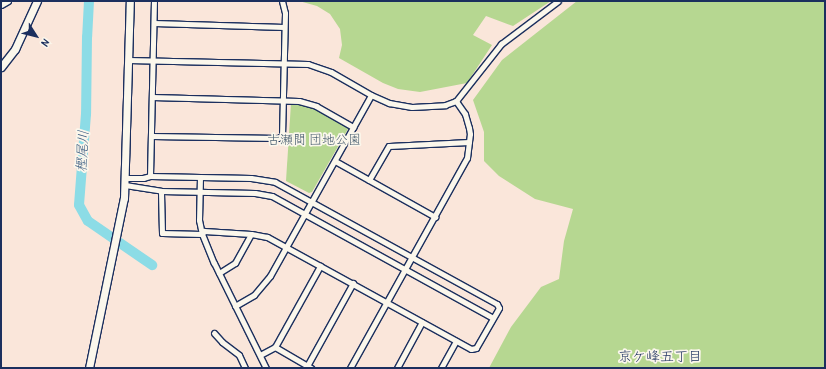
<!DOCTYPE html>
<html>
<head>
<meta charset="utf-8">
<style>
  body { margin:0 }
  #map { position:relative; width:826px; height:369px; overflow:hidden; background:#fae6da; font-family:"Patrick Hand","Klee One",sans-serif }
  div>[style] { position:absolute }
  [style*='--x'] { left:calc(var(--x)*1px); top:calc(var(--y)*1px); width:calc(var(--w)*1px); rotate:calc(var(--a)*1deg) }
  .green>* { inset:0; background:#b6d791 }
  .river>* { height:10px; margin:-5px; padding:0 5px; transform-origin:5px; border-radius:5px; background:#8cdce6 }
  .roads { filter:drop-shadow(1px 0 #1b2f5e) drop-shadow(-1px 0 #1b2f5e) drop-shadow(0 1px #1b2f5e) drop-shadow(0 -1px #1b2f5e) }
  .street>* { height:5px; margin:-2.5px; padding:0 2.5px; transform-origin:2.5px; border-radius:2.5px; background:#fbf7ec }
  .secondary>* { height:7px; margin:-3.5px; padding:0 3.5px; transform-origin:3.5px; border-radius:3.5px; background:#fbf7ec }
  span { translate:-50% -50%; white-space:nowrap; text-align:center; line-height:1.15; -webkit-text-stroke:3.5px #fbf7ec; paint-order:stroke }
  .park-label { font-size:13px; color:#42596b }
  .water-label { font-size:14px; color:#375a80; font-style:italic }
  .neighbourhood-label { font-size:14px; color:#1b2f5e }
  .frame { position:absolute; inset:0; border:2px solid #1b2f5e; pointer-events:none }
  .north { position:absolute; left:16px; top:16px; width:40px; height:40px; -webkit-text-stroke:3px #fbf7ec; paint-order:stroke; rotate:126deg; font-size:11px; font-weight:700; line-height:16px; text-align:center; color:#1b2f5e }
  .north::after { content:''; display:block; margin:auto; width:14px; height:18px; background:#1b2f5e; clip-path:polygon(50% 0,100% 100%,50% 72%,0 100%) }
</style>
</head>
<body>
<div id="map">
  <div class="green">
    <i style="clip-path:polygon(299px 1px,551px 1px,513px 26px,486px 16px,473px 35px,492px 45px,467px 83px,420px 92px,398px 89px,383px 83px,339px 58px,342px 45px,340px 29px,330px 14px,317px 6px)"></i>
    <i style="clip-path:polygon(577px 1px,825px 1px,825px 368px,489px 368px,511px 327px,541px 287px,559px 279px,564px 241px,573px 209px,535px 199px,499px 176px,484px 161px,484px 132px,473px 100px,502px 60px)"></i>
    <i style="clip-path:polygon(291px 103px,316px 109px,348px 126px,348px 129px,312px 192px,309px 193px,286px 181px)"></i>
  </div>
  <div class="river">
    <i style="--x:89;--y:1;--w:36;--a:93"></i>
    <i style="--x:87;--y:37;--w:77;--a:90.7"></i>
    <i style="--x:86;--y:114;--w:91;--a:94.4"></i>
    <i style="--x:79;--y:205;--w:18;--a:61"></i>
    <i style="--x:88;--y:221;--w:78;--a:34.5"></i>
  </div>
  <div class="roads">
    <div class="street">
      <i style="--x:1;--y:5;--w:8;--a:-30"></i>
      <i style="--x:154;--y:23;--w:130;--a:1.8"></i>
      <i style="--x:128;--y:60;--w:180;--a:1.3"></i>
      <i style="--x:308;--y:64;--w:24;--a:19"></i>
      <i style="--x:331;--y:72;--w:46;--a:29.9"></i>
      <i style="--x:371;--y:95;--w:20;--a:24"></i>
      <i style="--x:389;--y:103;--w:23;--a:10"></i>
      <i style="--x:412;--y:107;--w:33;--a:-3"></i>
      <i style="--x:445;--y:105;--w:12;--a:-20"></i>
      <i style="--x:456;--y:101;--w:73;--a:-51.7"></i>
      <i style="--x:501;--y:44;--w:71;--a:-37"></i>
      <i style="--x:152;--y:97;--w:147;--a:1.6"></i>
      <i style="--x:299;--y:101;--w:18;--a:16"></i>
      <i style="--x:316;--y:106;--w:43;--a:29.6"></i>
      <i style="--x:152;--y:136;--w:126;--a:0.9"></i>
      <i style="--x:278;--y:138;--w:4;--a:-27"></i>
      <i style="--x:282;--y:136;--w:123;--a:-88.6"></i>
      <i style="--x:285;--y:13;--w:12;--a:-104"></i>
      <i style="--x:335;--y:161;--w:115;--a:29.2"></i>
      <i style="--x:150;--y:176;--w:175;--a:-88.7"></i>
      <i style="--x:200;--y:177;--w:43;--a:91.3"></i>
      <i style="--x:199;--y:220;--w:14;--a:78"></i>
      <i style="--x:202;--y:234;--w:31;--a:68"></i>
      <i style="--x:214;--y:263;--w:117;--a:63.7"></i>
      <i style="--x:126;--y:178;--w:17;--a:0"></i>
      <i style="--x:143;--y:178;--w:7;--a:-16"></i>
      <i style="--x:150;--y:176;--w:101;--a:1.1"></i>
      <i style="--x:251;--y:178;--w:24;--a:9"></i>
      <i style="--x:275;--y:182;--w:253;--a:28.8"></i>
      <i style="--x:497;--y:304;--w:4;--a:63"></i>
      <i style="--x:499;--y:308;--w:46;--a:119.9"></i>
      <i style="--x:476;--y:348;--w:5;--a:169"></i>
      <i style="--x:471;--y:349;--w:233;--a:-151.2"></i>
      <i style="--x:267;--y:237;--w:16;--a:-169"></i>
      <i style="--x:251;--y:234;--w:47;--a:-176.3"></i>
      <i style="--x:204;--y:231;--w:4;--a:124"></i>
      <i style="--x:202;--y:234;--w:40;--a:-178.6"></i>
      <i style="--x:162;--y:233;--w:42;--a:-91.4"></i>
      <i style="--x:369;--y:180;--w:39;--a:-60"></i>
      <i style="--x:389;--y:146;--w:80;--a:-2.9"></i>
      <i style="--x:125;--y:185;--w:36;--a:9"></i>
      <i style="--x:161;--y:191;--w:94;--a:1.2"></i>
      <i style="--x:255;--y:193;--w:17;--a:10"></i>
      <i style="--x:272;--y:196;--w:252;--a:28.9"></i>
      <i style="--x:219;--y:273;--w:19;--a:-32"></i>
      <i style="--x:235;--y:263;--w:33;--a:-61"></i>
      <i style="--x:235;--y:306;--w:22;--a:-30"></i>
      <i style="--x:254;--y:295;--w:25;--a:-50"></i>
      <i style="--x:270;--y:276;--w:207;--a:-60.8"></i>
      <i style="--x:214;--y:333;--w:12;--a:48"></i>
      <i style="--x:222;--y:342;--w:21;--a:37"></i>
      <i style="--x:239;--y:355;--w:14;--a:65"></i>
      <i style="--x:275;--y:347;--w:42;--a:30.3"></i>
      <i style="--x:260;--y:355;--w:17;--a:-28"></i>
      <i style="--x:275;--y:347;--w:93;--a:-60.9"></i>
      <i style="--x:307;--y:366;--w:95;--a:-61"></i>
      <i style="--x:350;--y:368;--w:240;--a:-60.9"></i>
      <i style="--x:467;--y:158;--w:24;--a:-83"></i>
      <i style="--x:470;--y:134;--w:6;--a:-99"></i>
      <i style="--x:469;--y:128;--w:15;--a:-106"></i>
      <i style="--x:465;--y:114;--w:16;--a:-125"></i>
      <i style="--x:397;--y:368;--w:52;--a:-61.5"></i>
      <i style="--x:441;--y:368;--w:31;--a:-61"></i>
    </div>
    <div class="secondary">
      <i style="--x:1;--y:67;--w:23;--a:-52"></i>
      <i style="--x:15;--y:49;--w:53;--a:-65.4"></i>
      <i style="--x:89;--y:368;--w:174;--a:-78.4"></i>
      <i style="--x:124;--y:198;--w:197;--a:-88.3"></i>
    </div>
  </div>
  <div class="park-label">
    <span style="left:314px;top:139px">古瀬間 団地公園</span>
  </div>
  <div class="water-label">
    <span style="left:82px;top:151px;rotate:-87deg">樫尾川</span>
  </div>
  <div class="neighbourhood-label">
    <span style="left:660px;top:356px">京ケ峰五丁目</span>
  </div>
  <div class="frame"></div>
  <div class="north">N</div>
</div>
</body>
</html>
